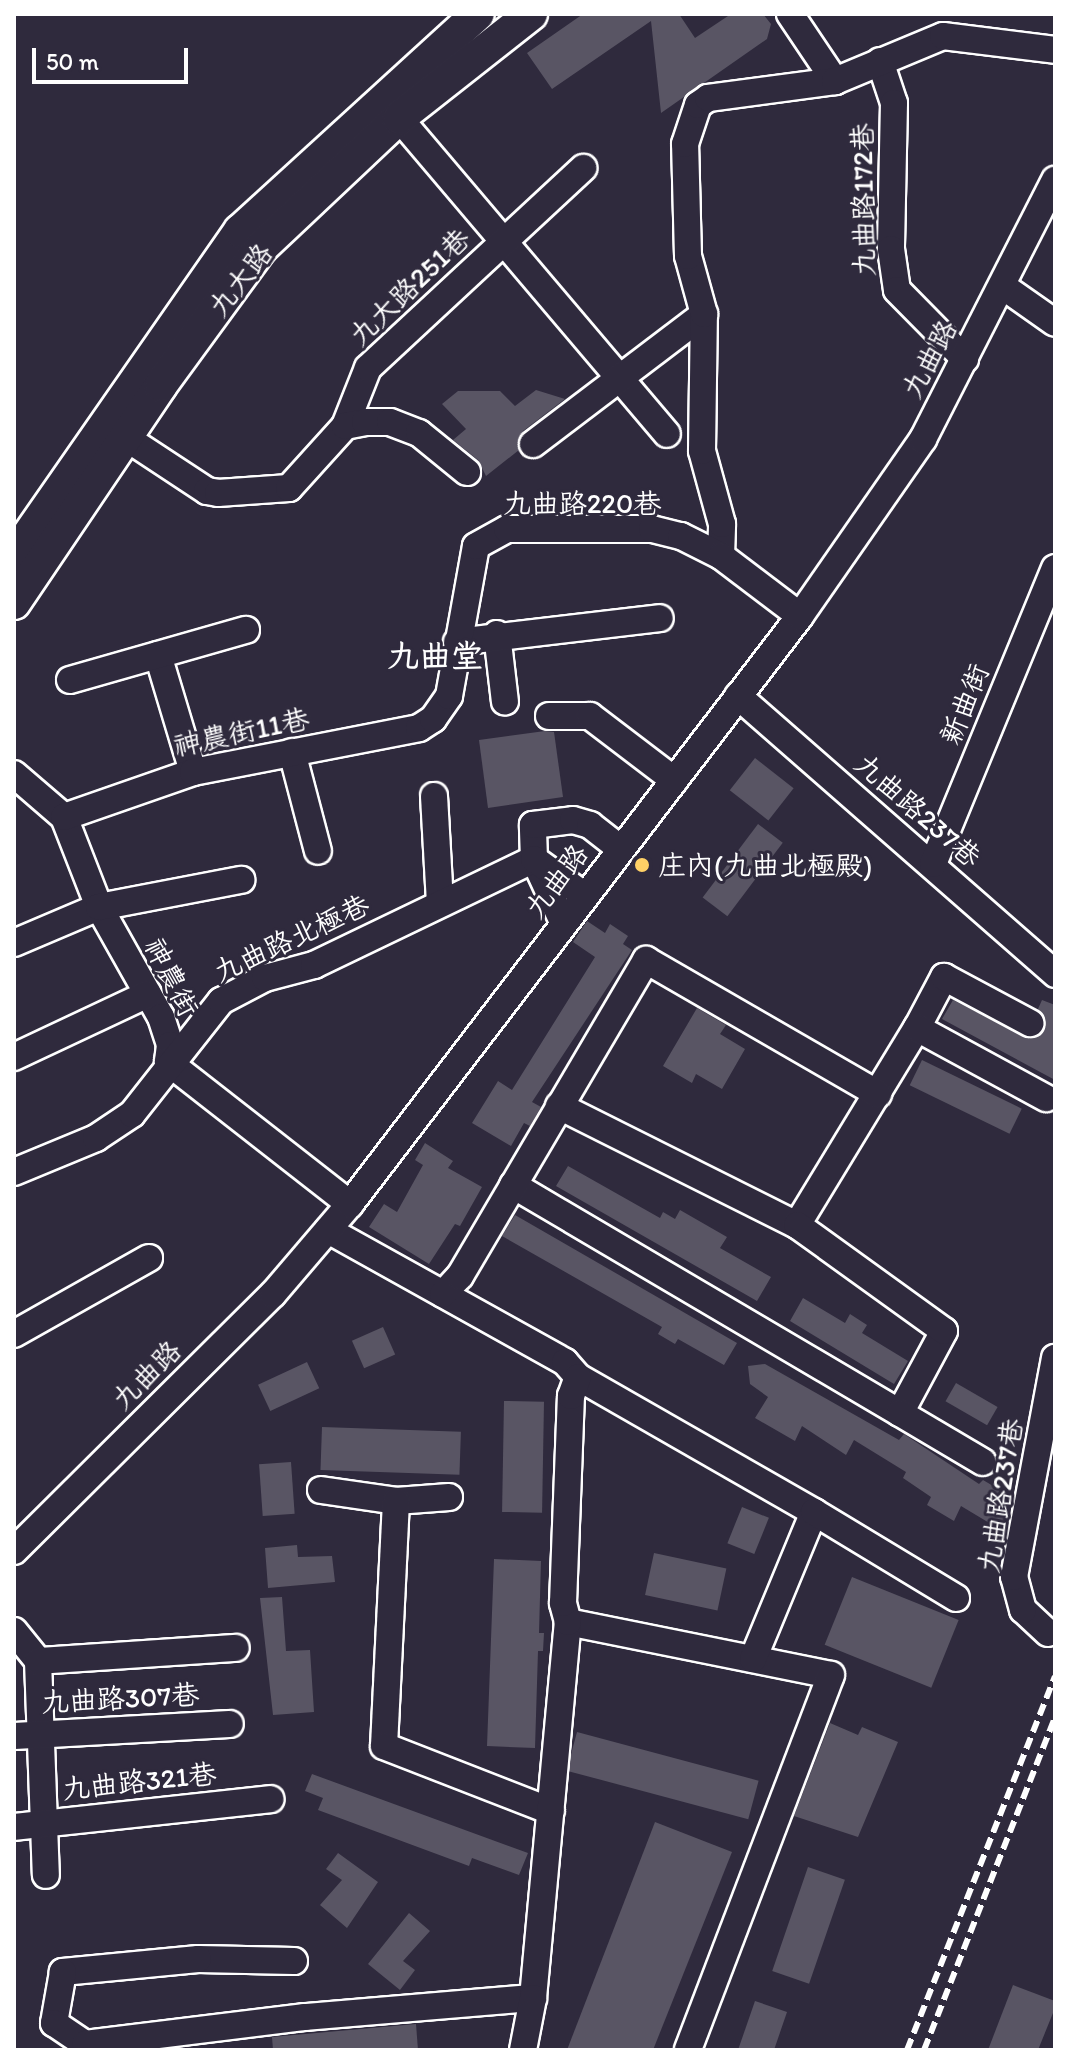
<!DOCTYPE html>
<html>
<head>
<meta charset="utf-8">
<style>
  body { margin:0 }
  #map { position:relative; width:1069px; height:2064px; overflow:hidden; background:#2f2a3d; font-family:Itim,"LXGW WenKai TC",sans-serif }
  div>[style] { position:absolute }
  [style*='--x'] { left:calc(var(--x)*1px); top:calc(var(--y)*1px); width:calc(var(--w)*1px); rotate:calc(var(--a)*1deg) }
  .building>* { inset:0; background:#595564; transform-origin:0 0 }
  .roads { filter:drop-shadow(2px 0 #fff) drop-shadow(-2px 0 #fff) drop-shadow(0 2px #fff) drop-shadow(0 -2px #fff) }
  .minor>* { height:26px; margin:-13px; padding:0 13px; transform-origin:13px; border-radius:13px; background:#2f2a3d }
  .major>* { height:32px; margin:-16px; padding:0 16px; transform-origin:16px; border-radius:16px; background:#2f2a3d }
  .rail>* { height:6px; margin-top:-3px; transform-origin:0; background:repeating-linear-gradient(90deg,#fff 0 12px,transparent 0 18px) }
  .dots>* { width:22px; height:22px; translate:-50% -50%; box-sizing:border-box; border:4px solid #2f2a3d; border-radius:50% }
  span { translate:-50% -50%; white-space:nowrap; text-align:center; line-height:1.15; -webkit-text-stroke:6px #2f2a3d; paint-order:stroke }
  .street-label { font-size:28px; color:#fff }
  .poi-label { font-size:28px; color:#fff }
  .left { translate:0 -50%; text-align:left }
  .quarter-label { font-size:32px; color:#fff; font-weight:700 }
  .frame { position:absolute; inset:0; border:16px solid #fff; pointer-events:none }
  .scale { position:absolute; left:32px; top:48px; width:156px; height:36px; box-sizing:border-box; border:4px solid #fff; border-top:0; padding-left:10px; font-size:24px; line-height:28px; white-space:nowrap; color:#fff; -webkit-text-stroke:6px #2f2a3d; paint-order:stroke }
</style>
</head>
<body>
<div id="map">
  <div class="building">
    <i style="clip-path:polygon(583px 14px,679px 14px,695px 38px,731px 14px,763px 14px,771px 24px,767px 39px,661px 113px,651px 21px,552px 89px,527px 53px)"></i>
    <i style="clip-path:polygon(536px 390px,565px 399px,523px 431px,519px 450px,486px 476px,478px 460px,453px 440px,466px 429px,442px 404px,458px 391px,500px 391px,515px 406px)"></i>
    <i style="clip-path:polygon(545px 731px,554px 732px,563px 797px,488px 808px,479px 740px)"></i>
    <i style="left:755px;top:758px;width:49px;height:41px;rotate:38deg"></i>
    <i style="left:758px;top:824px;width:31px;height:92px;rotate:37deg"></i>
    <i style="clip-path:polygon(587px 921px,605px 933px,610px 924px,628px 936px,623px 944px,632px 950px,532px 1102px,541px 1107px,530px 1126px,524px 1123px,511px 1146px,472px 1123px,498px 1081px,512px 1090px,595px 957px,573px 942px)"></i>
    <i style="clip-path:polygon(953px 1000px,1030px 1039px,1044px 1030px,1038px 1009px,1042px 1000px,1055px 1005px,1055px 1080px,942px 1019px)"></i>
    <i style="clip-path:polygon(697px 1008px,726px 1025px,720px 1034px,745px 1049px,722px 1089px,696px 1074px,692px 1083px,663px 1066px)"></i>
    <i style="left:922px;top:1060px;width:111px;height:28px;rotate:26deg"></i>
    <i style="clip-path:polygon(425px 1143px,453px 1161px,448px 1168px,482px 1187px,460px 1226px,455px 1224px,429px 1264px,369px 1227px,384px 1204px,397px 1212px,423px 1165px,415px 1160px)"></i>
    <i style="clip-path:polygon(568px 1166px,660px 1218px,663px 1212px,675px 1219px,680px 1210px,727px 1237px,720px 1248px,771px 1277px,757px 1301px,556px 1186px)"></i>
    <i style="clip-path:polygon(515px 1215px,737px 1343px,724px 1365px,678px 1339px,675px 1344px,658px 1334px,662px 1327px,502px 1236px)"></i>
    <i style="clip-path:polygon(803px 1298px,845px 1323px,850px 1314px,867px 1325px,862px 1333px,908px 1361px,894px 1384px,790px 1321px)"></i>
    <i style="left:383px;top:1327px;width:30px;height:34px;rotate:66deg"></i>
    <i style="left:307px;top:1362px;width:29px;height:54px;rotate:65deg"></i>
    <i style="clip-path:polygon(765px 1364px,899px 1440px,904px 1434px,979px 1484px,983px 1480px,1000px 1490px,992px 1505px,1009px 1519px,1006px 1533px,961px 1506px,954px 1521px,927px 1505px,931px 1497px,903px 1478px,906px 1472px,854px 1440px,846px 1455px,802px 1426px,795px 1441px,755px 1418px,768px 1397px,750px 1384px,748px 1366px)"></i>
    <i style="left:956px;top:1383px;width:48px;height:21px;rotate:30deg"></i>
    <i style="left:504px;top:1401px;width:40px;height:111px;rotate:1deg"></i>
    <i style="left:322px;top:1427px;width:139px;height:43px;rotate:2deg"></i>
    <i style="left:291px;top:1462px;width:52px;height:32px;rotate:86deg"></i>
    <i style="left:742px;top:1507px;width:29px;height:39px;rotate:22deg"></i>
    <i style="clip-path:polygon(297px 1545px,298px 1557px,332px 1556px,335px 1582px,268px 1588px,265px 1548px)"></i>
    <i style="left:654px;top:1553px;width:74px;height:43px;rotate:12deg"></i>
    <i style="clip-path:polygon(494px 1559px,541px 1561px,539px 1633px,544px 1633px,543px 1651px,538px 1651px,535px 1748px,487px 1746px)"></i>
    <i style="left:852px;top:1577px;width:115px;height:73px;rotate:22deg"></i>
    <i style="clip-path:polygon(282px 1597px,286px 1651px,310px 1650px,314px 1712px,273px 1715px,260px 1598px)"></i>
    <i style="clip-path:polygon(830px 1723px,858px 1735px,862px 1727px,898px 1742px,858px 1837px,794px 1816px)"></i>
    <i style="left:577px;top:1732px;width:188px;height:40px;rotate:15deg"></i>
    <i style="clip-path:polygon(312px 1774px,528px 1853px,519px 1875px,472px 1858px,469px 1866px,318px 1810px,323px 1798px,305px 1791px)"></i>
    <i style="clip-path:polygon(655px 1822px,732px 1852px,653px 2050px,567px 2050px)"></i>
    <i style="clip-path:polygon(338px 1853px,378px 1882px,347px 1928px,320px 1905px,342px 1880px,326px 1869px)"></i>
    <i style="left:808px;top:1867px;width:39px;height:110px;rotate:19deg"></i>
    <i style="clip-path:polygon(409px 1913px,430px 1931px,403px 1961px,415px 1970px,400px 1990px,368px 1964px)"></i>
    <i style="clip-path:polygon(1013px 1985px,1055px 2001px,1055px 2008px,1038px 2050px,988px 2050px)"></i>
    <i style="clip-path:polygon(755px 2001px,787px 2012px,774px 2050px,738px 2050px)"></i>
    <i style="clip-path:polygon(416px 2024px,418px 2050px,273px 2050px,272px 2037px)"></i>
  </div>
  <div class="roads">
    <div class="minor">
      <i style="--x:790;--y:14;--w:81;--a:56.1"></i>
      <i style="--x:880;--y:61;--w:44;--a:71.6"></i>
      <i style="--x:894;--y:103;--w:146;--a:91.2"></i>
      <i style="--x:891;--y:249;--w:41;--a:81.7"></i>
      <i style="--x:897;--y:290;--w:97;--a:45.4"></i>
      <i style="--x:399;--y:118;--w:414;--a:49.7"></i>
      <i style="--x:1004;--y:287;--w:62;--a:35.2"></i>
      <i style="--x:345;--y:426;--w:62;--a:-68.4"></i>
      <i style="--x:368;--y:368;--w:294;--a:-42.9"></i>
      <i style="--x:125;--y:437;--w:98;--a:33.4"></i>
      <i style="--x:207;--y:491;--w:11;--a:10"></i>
      <i style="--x:218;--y:493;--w:71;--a:-4"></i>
      <i style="--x:289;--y:488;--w:84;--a:-47.9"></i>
      <i style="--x:345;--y:426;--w:20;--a:-11"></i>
      <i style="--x:365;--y:422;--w:25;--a:0"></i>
      <i style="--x:390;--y:422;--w:31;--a:21"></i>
      <i style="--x:419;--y:433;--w:62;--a:39.1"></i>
      <i style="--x:533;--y:444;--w:215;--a:-37.2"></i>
      <i style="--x:721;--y:556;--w:32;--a:-88"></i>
      <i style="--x:722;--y:524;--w:76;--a:-105.3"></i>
      <i style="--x:702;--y:451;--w:137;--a:-89.2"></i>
      <i style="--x:704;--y:314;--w:60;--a:-105.4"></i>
      <i style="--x:688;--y:256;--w:112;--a:-91.5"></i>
      <i style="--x:685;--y:144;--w:41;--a:-71.6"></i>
      <i style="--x:698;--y:105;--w:12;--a:-35"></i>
      <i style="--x:708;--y:98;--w:128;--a:-7.6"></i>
      <i style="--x:835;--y:81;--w:117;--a:-22.6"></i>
      <i style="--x:943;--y:36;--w:113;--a:7.1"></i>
      <i style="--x:497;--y:634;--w:68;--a:83.3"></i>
      <i style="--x:457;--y:642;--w:204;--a:-6.7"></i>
      <i style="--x:158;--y:655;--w:122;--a:73.3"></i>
      <i style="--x:70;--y:680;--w:183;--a:-15.9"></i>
      <i style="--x:738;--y:696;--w:422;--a:41.2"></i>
      <i style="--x:549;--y:716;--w:41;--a:0"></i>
      <i style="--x:590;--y:716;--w:106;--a:37.3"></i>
      <i style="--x:292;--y:752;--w:102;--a:75.3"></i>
      <i style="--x:14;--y:774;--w:66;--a:40.7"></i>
      <i style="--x:64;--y:817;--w:97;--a:68.7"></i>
      <i style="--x:99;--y:907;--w:126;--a:60.6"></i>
      <i style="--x:161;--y:1017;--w:29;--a:72"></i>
      <i style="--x:170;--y:1045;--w:17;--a:97"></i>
      <i style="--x:168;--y:1062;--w:231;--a:38"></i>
      <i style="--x:434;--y:796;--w:107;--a:86.8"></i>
      <i style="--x:64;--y:817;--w:137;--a:-19.2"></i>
      <i style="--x:193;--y:772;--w:230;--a:-11"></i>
      <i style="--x:419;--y:728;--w:17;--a:-33"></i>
      <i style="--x:433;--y:719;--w:28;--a:-55"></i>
      <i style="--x:449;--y:696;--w:152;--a:-79.8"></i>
      <i style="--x:476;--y:546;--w:35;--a:-29"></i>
      <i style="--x:507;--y:529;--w:145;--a:0"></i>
      <i style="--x:652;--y:529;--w:30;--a:14"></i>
      <i style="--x:681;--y:536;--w:45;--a:26.6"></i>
      <i style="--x:721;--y:556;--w:99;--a:37.2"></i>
      <i style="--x:933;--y:864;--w:320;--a:-67.6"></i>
      <i style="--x:564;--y:924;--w:72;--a:-114.8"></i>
      <i style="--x:534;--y:859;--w:34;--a:-92"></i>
      <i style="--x:533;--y:825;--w:40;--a:-7.1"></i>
      <i style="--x:573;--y:820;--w:18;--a:16"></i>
      <i style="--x:590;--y:825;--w:39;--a:38"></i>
      <i style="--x:14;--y:943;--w:92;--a:-23"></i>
      <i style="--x:99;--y:907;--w:145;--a:-10.8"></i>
      <i style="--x:917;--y:1028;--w:58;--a:-62.1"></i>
      <i style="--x:944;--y:977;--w:98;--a:28.1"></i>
      <i style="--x:14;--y:1057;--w:148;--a:-25.2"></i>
      <i style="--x:559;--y:1106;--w:266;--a:26.6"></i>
      <i style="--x:797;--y:1225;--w:231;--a:-58.7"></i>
      <i style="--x:917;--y:1028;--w:147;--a:28.5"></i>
      <i style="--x:14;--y:1172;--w:89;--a:-22.5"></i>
      <i style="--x:96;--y:1138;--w:43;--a:-33.7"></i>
      <i style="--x:132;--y:1114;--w:144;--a:-51.8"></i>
      <i style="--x:221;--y:1001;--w:50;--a:-27.6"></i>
      <i style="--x:265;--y:978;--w:51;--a:-14.9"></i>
      <i style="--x:314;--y:965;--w:244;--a:-25.7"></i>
      <i style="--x:534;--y:859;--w:63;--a:36"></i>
      <i style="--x:513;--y:1185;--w:449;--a:30.5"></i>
      <i style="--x:900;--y:1413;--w:93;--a:-61.8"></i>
      <i style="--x:944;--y:1331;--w:181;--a:-144.2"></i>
      <i style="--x:328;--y:1230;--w:271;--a:29.1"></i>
      <i style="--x:565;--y:1362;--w:20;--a:49"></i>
      <i style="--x:578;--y:1377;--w:272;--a:29.8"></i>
      <i style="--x:443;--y:1294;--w:25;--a:-47"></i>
      <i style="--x:460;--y:1276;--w:367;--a:-59.5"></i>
      <i style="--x:646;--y:960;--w:268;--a:30"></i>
      <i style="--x:14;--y:1334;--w:155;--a:-29.4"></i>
      <i style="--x:900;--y:1413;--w:96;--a:30.6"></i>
      <i style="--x:321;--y:1490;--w:76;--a:8.3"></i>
      <i style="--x:449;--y:1497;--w:53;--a:175.7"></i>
      <i style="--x:396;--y:1501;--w:245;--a:92.8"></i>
      <i style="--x:384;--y:1746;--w:179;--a:21.3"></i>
      <i style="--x:14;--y:1551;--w:365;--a:-44.8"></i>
      <i style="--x:273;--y:1294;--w:118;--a:-49.5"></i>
      <i style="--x:350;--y:1204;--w:740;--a:-52.57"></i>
      <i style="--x:800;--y:616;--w:216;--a:-55.2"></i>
      <i style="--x:923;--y:439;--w:291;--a:-63"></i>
      <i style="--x:568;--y:1622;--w:268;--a:11.4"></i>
      <i style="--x:831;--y:1675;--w:401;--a:110.9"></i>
      <i style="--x:14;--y:1631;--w:38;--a:51"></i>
      <i style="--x:38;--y:1661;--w:214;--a:87.9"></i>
      <i style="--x:1048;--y:1633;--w:34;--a:-137"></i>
      <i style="--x:1023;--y:1610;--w:34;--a:-105"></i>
      <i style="--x:1014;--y:1577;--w:223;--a:-79.4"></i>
      <i style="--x:753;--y:1659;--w:159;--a:-67.5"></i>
      <i style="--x:814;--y:1512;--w:166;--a:31.2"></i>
      <i style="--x:38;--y:1661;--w:198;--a:-3.8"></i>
      <i style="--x:14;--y:1736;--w:216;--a:-3.2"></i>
      <i style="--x:14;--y:1827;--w:258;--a:-6.2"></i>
      <i style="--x:294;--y:1961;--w:96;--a:-178.8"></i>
      <i style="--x:198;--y:1959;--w:136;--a:174.5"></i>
      <i style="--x:63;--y:1972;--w:52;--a:100"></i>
      <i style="--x:54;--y:2023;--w:37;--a:34"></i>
      <i style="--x:85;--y:2044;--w:222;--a:-7"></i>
      <i style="--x:305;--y:2017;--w:229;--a:-4.8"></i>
      <i style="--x:533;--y:1998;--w:378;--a:-84.7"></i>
      <i style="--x:568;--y:1622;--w:20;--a:-105"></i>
      <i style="--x:563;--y:1603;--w:207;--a:-87.8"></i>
      <i style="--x:571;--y:1396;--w:20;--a:-70"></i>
      <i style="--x:523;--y:2050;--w:53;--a:-79.1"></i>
    </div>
    <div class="major">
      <i style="--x:14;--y:556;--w:396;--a:-55.2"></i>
      <i style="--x:240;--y:231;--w:322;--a:-42.4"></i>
      <i style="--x:14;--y:603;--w:263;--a:-56"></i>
      <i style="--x:161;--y:385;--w:170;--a:-53.9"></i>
      <i style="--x:261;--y:248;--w:190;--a:-43.3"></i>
      <i style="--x:399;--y:118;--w:168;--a:-38.2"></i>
    </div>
  </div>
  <div class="rail">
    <i style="--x:907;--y:2050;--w:402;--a:-68.4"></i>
    <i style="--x:924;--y:2050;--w:357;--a:-68.5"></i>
  </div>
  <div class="dots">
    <i style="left:642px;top:865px;background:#ffd166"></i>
  </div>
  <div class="street-label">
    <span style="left:863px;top:200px;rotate:-91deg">九曲路172巷</span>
    <span style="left:240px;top:280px;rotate:-52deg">九大路</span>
    <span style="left:409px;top:287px;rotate:-44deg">九大路251巷</span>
    <span style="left:929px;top:359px;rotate:-62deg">九曲路</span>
    <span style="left:582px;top:503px">九曲路220巷</span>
    <span style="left:964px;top:704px;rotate:-68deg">新曲街</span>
    <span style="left:241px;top:732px;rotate:-12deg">神農街11巷</span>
    <span style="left:918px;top:810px;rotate:41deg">九曲路237巷</span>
    <span style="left:556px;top:881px;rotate:-53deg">九曲路</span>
    <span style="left:291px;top:938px;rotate:-25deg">九曲路北極巷</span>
    <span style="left:172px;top:977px;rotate:63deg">神農街</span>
    <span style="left:146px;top:1375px;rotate:-45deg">九曲路</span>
    <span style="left:1000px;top:1496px;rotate:-81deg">九曲路237巷</span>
    <span style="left:120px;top:1698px;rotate:-3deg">九曲路307巷</span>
    <span style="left:139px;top:1781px;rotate:-6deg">九曲路321巷</span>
  </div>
  <div class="poi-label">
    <span class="left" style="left:658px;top:865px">庄內(九曲北極殿)</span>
  </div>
  <div class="quarter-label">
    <span style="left:435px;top:656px">九曲堂</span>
  </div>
  <div class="frame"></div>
  <div class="scale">50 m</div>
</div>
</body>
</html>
